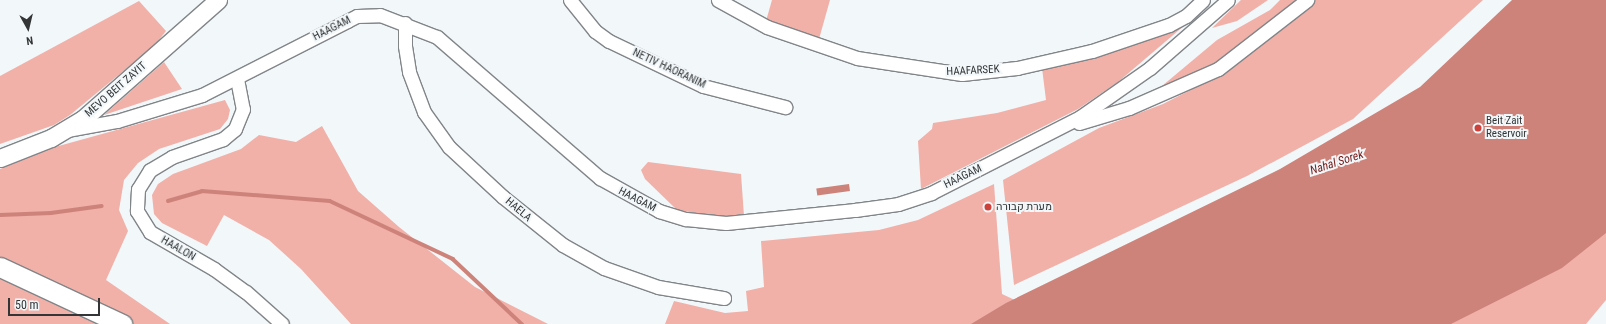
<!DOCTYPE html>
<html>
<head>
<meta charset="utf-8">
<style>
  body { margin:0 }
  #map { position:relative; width:1606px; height:324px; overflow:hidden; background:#f2f7fa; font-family:"Roboto Condensed",Heebo,sans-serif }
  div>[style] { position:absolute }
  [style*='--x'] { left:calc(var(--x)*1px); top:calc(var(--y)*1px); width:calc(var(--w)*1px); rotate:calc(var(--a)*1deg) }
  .green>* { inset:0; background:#f1b0a8 }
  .water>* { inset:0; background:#cd837a; transform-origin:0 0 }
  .stream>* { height:3.5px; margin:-1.75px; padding:0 1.75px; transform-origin:1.75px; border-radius:1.75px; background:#cd837a }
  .roads { filter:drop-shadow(1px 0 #818588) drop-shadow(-1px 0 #818588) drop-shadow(0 1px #818588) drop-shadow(0 -1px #818588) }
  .minor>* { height:13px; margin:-6.5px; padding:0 6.5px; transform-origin:6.5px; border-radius:6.5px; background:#fff }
  .tertiary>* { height:17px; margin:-8.5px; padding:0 8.5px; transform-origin:8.5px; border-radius:8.5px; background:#fff }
  .secondary>* { height:19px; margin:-9.5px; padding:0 9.5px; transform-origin:9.5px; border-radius:9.5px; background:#fff }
  .dots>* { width:11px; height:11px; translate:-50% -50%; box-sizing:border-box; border:2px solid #f2f7fa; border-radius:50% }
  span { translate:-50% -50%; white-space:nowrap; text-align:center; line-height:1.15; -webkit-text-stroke:4px #f2f7fa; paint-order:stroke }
  .street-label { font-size:11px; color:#333536 }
  .poi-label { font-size:11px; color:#333536 }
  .left { translate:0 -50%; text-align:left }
  .water-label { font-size:12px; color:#751c1a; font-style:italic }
  .north { position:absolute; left:8px; top:8px; width:40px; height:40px; -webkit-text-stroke:3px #f2f7fa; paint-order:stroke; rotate:172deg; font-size:11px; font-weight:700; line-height:16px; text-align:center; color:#333536 }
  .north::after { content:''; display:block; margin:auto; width:14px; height:18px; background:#333536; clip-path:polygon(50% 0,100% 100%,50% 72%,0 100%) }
  .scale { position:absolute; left:8px; top:298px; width:92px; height:18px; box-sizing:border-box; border:2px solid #333536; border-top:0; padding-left:5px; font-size:12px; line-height:14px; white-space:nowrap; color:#333536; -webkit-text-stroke:3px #f2f7fa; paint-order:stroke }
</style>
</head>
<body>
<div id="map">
  <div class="green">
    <i style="clip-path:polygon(772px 0,830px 0,819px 39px,766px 21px)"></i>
    <i style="clip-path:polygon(1241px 0,1268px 0,1237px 21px,1212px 28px)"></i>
    <i style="clip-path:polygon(1280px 0,1298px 0,1216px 63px,1156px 91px,1217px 40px,1270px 10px)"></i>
    <i style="clip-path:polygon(1316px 0,1483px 0,1353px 119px,1247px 176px,1014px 285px,1003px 180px,1099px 128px,1163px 104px,1228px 71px)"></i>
    <i style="clip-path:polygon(139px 1px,166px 31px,155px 45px,70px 115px,54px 125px,0 144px,0 76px)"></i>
    <i style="clip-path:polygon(1192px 19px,1118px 82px,1078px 109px,921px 189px,918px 141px,932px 129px,933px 123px,997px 113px,1046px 100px,1042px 68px,1116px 50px)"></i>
    <i style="clip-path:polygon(164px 62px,182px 89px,104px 115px)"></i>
    <i style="clip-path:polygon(225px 100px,230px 110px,228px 119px,220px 129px,159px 149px,138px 163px,124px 180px,119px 210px,128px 231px,106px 280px,170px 324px,134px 324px,0 263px,0 169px,55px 147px)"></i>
    <i style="clip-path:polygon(322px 126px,358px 191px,399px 227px,475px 287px,548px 324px,351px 324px,301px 269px,269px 240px,224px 215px,207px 246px,162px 223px,154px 214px,152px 195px,158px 184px,173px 174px,241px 149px,259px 135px,296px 142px)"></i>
    <i style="clip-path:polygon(1606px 161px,1606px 300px,1586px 324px,1280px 324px)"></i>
    <i style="clip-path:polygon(648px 162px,741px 174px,744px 216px,714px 216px,677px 210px,645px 179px,641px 170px)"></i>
    <i style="clip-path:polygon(994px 184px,1002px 294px,1065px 324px,665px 324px,674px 301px,725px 313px,748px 311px,746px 291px,764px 287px,761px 241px,879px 230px,918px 220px)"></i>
    <i style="clip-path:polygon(0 273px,104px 324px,0 324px)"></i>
  </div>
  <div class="water">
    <i style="clip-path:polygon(1512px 0,1606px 0,1606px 233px,1562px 268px,1451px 324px,971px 324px,1006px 303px,1280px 169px,1420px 87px)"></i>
    <i style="left:849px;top:184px;width:7px;height:33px;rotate:82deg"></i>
  </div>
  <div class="stream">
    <i style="--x:168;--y:201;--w:35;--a:-16"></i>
    <i style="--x:202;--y:191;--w:128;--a:4.5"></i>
    <i style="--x:330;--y:201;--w:136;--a:25.2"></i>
    <i style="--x:453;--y:259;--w:95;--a:43.3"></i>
    <i style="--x:0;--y:215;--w:51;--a:-2.2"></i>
    <i style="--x:51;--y:213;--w:51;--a:-7.8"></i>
  </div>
  <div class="roads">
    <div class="minor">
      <i style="--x:570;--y:0;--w:40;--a:51"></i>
      <i style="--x:595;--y:31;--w:17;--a:36"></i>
      <i style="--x:609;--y:41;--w:104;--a:25.6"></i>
      <i style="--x:703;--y:86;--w:85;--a:14.4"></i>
      <i style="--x:718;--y:0;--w:56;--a:28.9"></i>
      <i style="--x:767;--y:27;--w:95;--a:19"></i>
      <i style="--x:857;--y:58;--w:106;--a:8.7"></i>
      <i style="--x:962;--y:74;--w:55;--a:-6.2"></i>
      <i style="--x:1017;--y:68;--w:77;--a:-12.8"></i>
      <i style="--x:1092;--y:51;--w:81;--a:-18.7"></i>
      <i style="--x:1169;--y:25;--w:19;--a:-28"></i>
      <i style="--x:1186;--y:16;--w:23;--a:-43"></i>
      <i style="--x:405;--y:23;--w:23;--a:90"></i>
      <i style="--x:405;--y:46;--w:26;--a:81"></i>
      <i style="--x:409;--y:72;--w:43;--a:69.4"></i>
      <i style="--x:424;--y:112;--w:43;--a:54.5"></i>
      <i style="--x:449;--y:147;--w:74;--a:42.8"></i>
      <i style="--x:503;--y:197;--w:77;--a:38.7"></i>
      <i style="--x:563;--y:245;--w:47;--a:29.3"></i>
      <i style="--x:604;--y:268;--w:57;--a:19.4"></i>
      <i style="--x:658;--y:287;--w:67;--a:9.5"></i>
      <i style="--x:237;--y:79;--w:31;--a:79"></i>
      <i style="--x:243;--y:109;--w:22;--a:112"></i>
      <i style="--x:235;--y:129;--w:16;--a:140"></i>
      <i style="--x:223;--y:139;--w:54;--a:160.6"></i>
      <i style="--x:172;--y:157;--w:26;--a:149"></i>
      <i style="--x:150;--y:170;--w:22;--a:122"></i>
      <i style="--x:138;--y:189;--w:22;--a:93"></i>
      <i style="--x:137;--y:211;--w:25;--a:58"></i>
      <i style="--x:150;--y:232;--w:74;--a:30"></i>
      <i style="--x:214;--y:269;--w:39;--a:36"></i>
      <i style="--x:246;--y:292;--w:48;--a:41.6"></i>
      <i style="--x:1079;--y:123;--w:52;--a:-16.7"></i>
      <i style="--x:1129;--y:108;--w:97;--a:-23.7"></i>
      <i style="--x:1218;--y:69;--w:113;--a:-37.8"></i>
      <i style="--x:67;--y:130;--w:51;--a:-10.2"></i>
      <i style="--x:117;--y:121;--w:89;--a:-17"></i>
      <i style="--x:202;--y:95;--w:163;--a:-27"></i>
      <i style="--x:347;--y:21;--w:11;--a:-27"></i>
      <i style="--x:357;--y:16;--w:23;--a:-2"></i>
      <i style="--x:380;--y:15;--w:61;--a:21.1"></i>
      <i style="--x:437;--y:37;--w:216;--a:40.9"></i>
      <i style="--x:600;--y:178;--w:68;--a:29.2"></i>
      <i style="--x:659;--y:211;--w:28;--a:17"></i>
      <i style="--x:686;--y:219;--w:40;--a:5.7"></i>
      <i style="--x:726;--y:223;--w:130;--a:-5.8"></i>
      <i style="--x:855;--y:210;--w:43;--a:-7.9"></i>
      <i style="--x:898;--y:204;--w:35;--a:-18"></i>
      <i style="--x:931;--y:193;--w:167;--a:-27"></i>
      <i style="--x:1080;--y:117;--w:85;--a:-35"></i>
      <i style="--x:1150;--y:68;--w:103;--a:-41.1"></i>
    </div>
    <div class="tertiary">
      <i style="--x:0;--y:158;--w:55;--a:-21.4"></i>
      <i style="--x:51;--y:138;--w:37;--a:-31"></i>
      <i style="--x:83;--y:119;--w:180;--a:-41.4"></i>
    </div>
    <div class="secondary">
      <i style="--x:0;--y:267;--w:135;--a:25"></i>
    </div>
  </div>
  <div class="dots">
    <i style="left:1478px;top:128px;background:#ce403a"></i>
    <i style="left:988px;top:207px;background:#ce403a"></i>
  </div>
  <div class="street-label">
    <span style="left:332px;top:29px;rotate:-27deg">HAAGAM</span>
    <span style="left:669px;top:69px;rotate:25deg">NETIV HAORANIM</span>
    <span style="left:973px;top:71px;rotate:-3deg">HAAFARSEK</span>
    <span style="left:116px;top:90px;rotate:-41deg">MEVO BEIT ZAYIT</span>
    <span style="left:963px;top:177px;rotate:-26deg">HAAGAM</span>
    <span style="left:637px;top:200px;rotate:27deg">HAAGAM</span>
    <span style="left:518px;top:210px;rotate:40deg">HAELA</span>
    <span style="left:178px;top:249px;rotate:30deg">HAALON</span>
  </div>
  <div class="poi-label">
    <span class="left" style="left:1486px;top:128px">Beit Zait<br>Reservoir</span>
    <span class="left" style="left:996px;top:207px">מערת קבורה</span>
  </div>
  <div class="water-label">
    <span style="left:1337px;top:163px;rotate:-18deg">Nahal Sorek</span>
  </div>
  <div class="north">N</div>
  <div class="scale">50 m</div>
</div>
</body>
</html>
